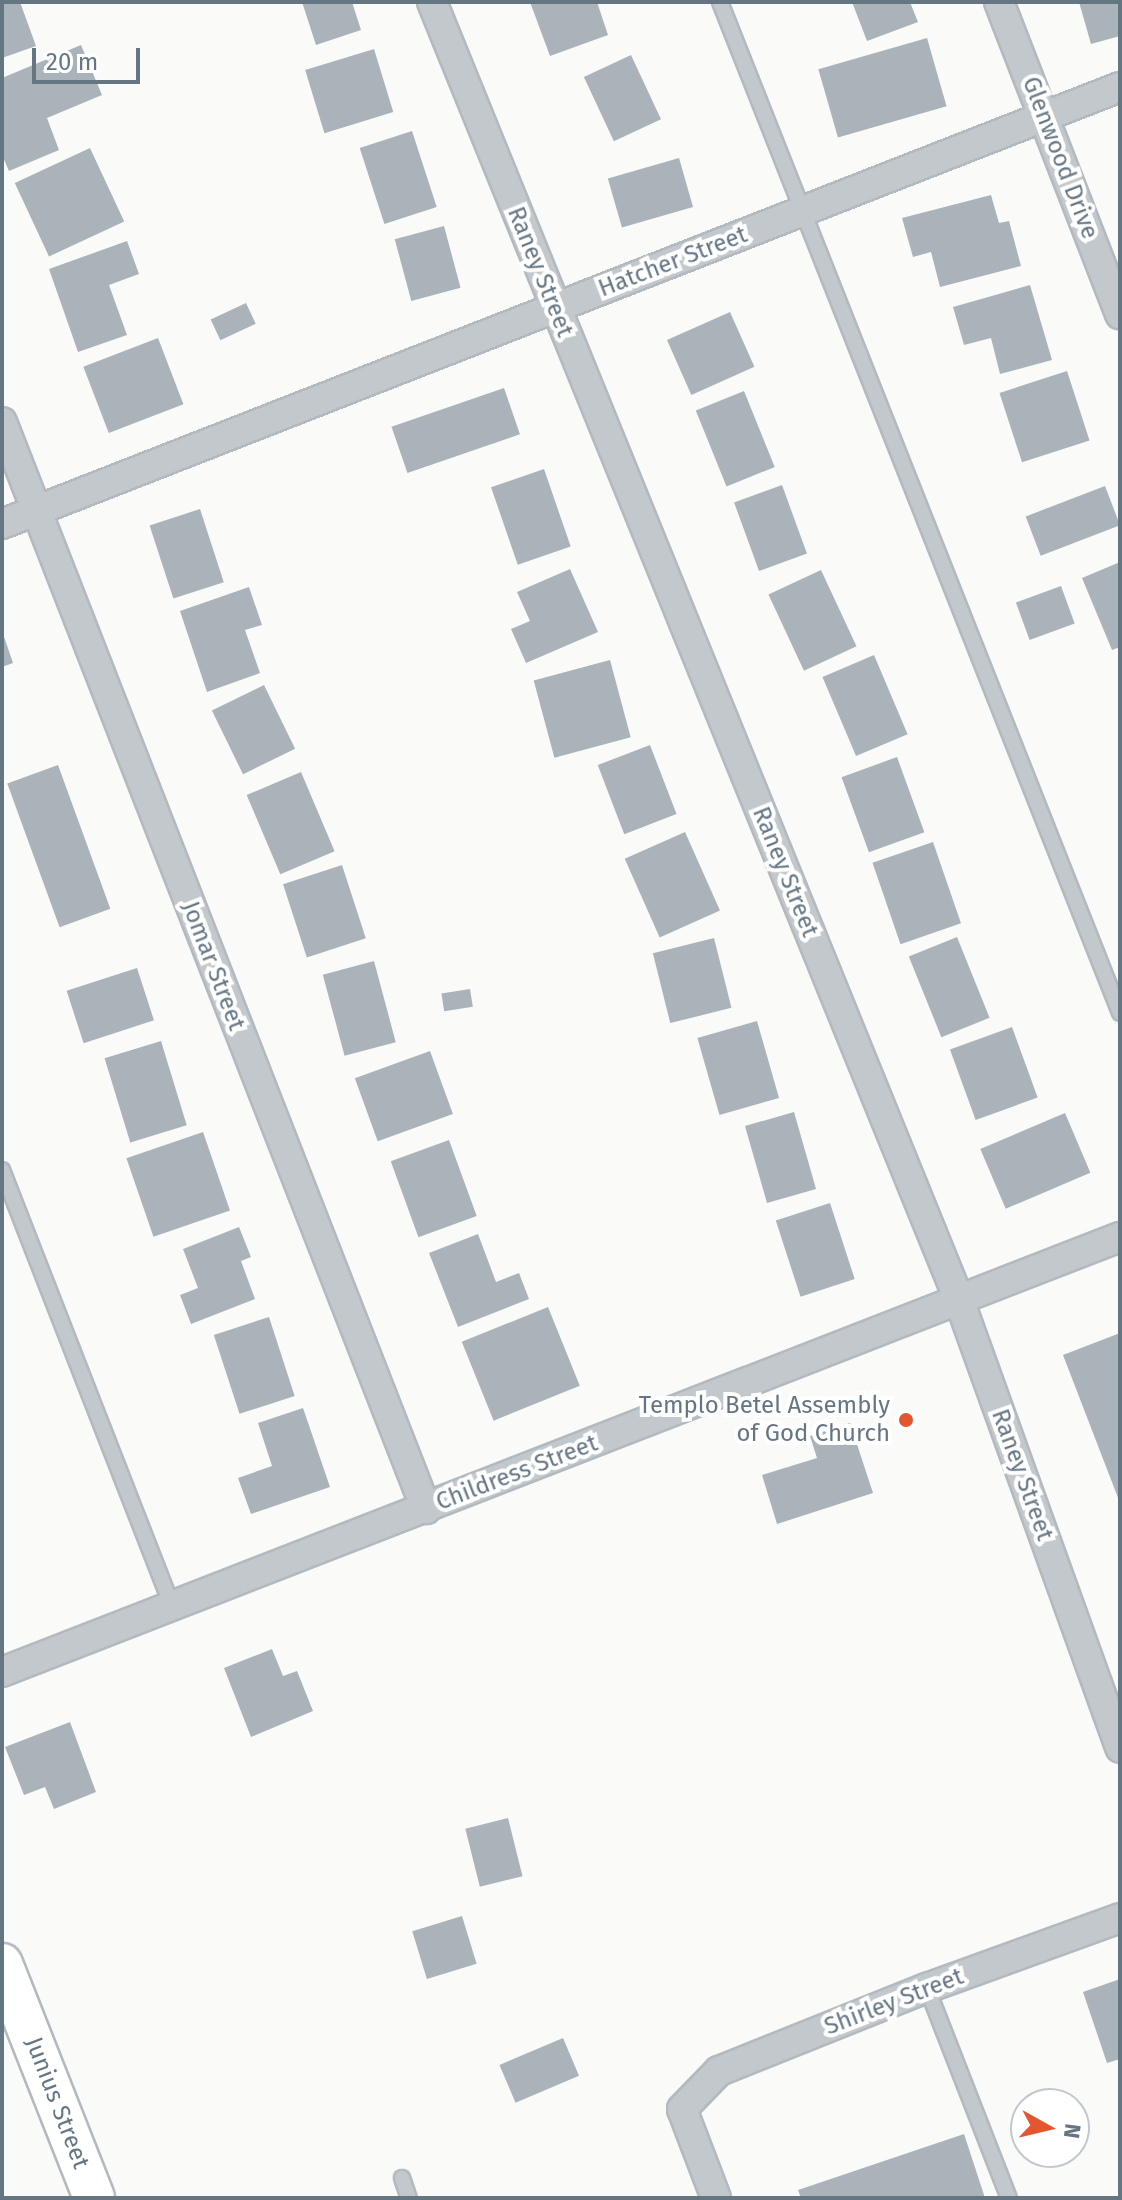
<!DOCTYPE html>
<html>
<head>
<meta charset="utf-8">
<style>
  body { margin:0 }
  #map { position:relative; width:1122px; height:2200px; overflow:hidden; background:#fafaf8; font-family:"Fira Sans",sans-serif }
  div>[style] { position:absolute }
  [style*='--x'] { left:calc(var(--x)*1px); top:calc(var(--y)*1px); width:calc(var(--w)*1px); rotate:calc(var(--a)*1deg) }
  .building>* { inset:0; background:#aab3b9; transform-origin:0 0 }
  .roads { filter:drop-shadow(2px 0 #b3babf) drop-shadow(-2px 0 #b3babf) drop-shadow(0 2px #b3babf) drop-shadow(0 -2px #b3babf) }
  .lane>* { height:14px; margin:-7px; padding:0 7px; transform-origin:7px; border-radius:7px; background:#c3c8cc }
  .street>* { height:28px; margin:-14px; padding:0 14px; transform-origin:14px; border-radius:14px; background:#c3c8cc }
  .secondary>* { height:40px; margin:-20px; padding:0 20px; transform-origin:20px; border-radius:20px; background:#fff }
  .dots>* { width:22px; height:22px; translate:-50% -50%; box-sizing:border-box; border:4px solid #fff; border-radius:50% }
  span { translate:-50% -50%; white-space:nowrap; text-align:center; line-height:1.15; -webkit-text-stroke:8px #fff; paint-order:stroke }
  .street-label { font-size:24px; color:#657683 }
  .poi-label { font-size:24px; color:#657683 }
  .right { translate:-100% -50%; text-align:right }
  .frame { position:absolute; inset:0; border:4px solid #657683; pointer-events:none }
  .north { position:absolute; left:1010px; top:2088px; width:80px; height:80px; box-sizing:border-box; background:#fff; border:2px solid #c1c8cd; border-radius:50%; rotate:98deg; font-size:22px; font-weight:700; line-height:32px; text-align:center; color:#657683 }
  .north::after { content:''; display:block; margin:auto; width:28px; height:36px; background:#e4572e; clip-path:polygon(50% 0,100% 100%,50% 72%,0 100%) }
  .scale { position:absolute; left:32px; top:48px; width:108px; height:36px; box-sizing:border-box; border:4px solid #657683; border-top:0; padding-left:10px; font-size:24px; line-height:28px; white-space:nowrap; color:#657683; -webkit-text-stroke:6px #fff; paint-order:stroke }
</style>
</head>
<body>
<div id="map">
  <div class="building">
    <i style="clip-path:polygon(2px 2px,20px 2px,36px 46px,2px 58px)"></i>
    <i style="clip-path:polygon(302px 2px,352px 2px,361px 30px,316px 45px)"></i>
    <i style="clip-path:polygon(530px 2px,597px 2px,608px 35px,550px 56px)"></i>
    <i style="clip-path:polygon(852px 2px,910px 2px,918px 22px,867px 41px)"></i>
    <i style="clip-path:polygon(1079px 2px,1120px 2px,1120px 36px,1091px 44px)"></i>
    <i style="left:927px;top:38px;width:71px;height:113px;rotate:74deg"></i>
    <i style="clip-path:polygon(81px 45px,102px 95px,47px 118px,59px 150px,9px 171px,2px 155px,2px 78px)"></i>
    <i style="left:374px;top:49px;width:66px;height:72px;rotate:73deg"></i>
    <i style="left:631px;top:55px;width:71px;height:52px;rotate:65deg"></i>
    <i style="left:412px;top:131px;width:80px;height:55px;rotate:72deg"></i>
    <i style="left:90px;top:148px;width:81px;height:83px;rotate:65deg"></i>
    <i style="left:679px;top:158px;width:51px;height:74px;rotate:74deg"></i>
    <i style="clip-path:polygon(991px 195px,999px 223px,1009px 221px,1021px 266px,940px 287px,931px 252px,913px 257px,902px 218px)"></i>
    <i style="left:444px;top:226px;width:64px;height:51px;rotate:75deg"></i>
    <i style="clip-path:polygon(127px 241px,139px 274px,109px 285px,127px 335px,78px 352px,49px 269px)"></i>
    <i style="clip-path:polygon(1030px 285px,1052px 360px,1000px 374px,991px 338px,964px 345px,953px 307px)"></i>
    <i style="left:246px;top:303px;width:23px;height:39px;rotate:65deg"></i>
    <i style="left:730px;top:312px;width:60px;height:69px;rotate:66deg"></i>
    <i style="left:158px;top:338px;width:71px;height:80px;rotate:69deg"></i>
    <i style="left:1067px;top:371px;width:73px;height:71px;rotate:72deg"></i>
    <i style="left:504px;top:388px;width:49px;height:119px;rotate:71deg"></i>
    <i style="left:744px;top:391px;width:82px;height:52px;rotate:68deg"></i>
    <i style="left:544px;top:469px;width:82px;height:56px;rotate:71deg"></i>
    <i style="left:782px;top:485px;width:73px;height:51px;rotate:70deg"></i>
    <i style="left:1105px;top:486px;width:42px;height:85px;rotate:69deg"></i>
    <i style="left:200px;top:509px;width:77px;height:53px;rotate:72deg"></i>
    <i style="clip-path:polygon(1120px 562px,1120px 647px,1112px 650px,1082px 578px)"></i>
    <i style="clip-path:polygon(570px 569px,598px 632px,526px 663px,511px 629px,530px 621px,517px 592px)"></i>
    <i style="left:821px;top:570px;width:84px;height:58px;rotate:65deg"></i>
    <i style="left:1061px;top:586px;width:40px;height:48px;rotate:70deg"></i>
    <i style="clip-path:polygon(249px 587px,262px 625px,245px 630px,260px 673px,207px 692px,180px 611px)"></i>
    <i style="clip-path:polygon(2px 631px,13px 663px,2px 667px)"></i>
    <i style="left:874px;top:655px;width:86px;height:56px;rotate:67deg"></i>
    <i style="left:610px;top:660px;width:80px;height:79px;rotate:75deg"></i>
    <i style="left:264px;top:685px;width:71px;height:58px;rotate:64deg"></i>
    <i style="left:650px;top:745px;width:74px;height:56px;rotate:69deg"></i>
    <i style="left:897px;top:757px;width:80px;height:59px;rotate:70deg"></i>
    <i style="left:58px;top:765px;width:153px;height:54px;rotate:70deg"></i>
    <i style="left:301px;top:772px;width:86px;height:59px;rotate:67deg"></i>
    <i style="left:685px;top:832px;width:86px;height:66px;rotate:66deg"></i>
    <i style="left:933px;top:842px;width:86px;height:64px;rotate:71deg"></i>
    <i style="left:342px;top:865px;width:77px;height:62px;rotate:72deg"></i>
    <i style="left:957px;top:937px;width:87px;height:52px;rotate:68deg"></i>
    <i style="left:714px;top:938px;width:72px;height:63px;rotate:76deg"></i>
    <i style="left:374px;top:961px;width:84px;height:53px;rotate:75deg"></i>
    <i style="left:137px;top:968px;width:55px;height:74px;rotate:72deg"></i>
    <i style="left:470px;top:989px;width:18px;height:29px;rotate:81deg"></i>
    <i style="left:757px;top:1021px;width:80px;height:62px;rotate:74deg"></i>
    <i style="left:1012px;top:1027px;width:75px;height:66px;rotate:70deg"></i>
    <i style="left:161px;top:1041px;width:88px;height:59px;rotate:73deg"></i>
    <i style="left:430px;top:1051px;width:67px;height:80px;rotate:70deg"></i>
    <i style="left:794px;top:1112px;width:80px;height:51px;rotate:74deg"></i>
    <i style="left:1065px;top:1113px;width:65px;height:92px;rotate:67deg"></i>
    <i style="left:203px;top:1132px;width:83px;height:81px;rotate:71deg"></i>
    <i style="left:449px;top:1140px;width:81px;height:62px;rotate:70deg"></i>
    <i style="left:830px;top:1203px;width:80px;height:57px;rotate:72deg"></i>
    <i style="clip-path:polygon(239px 1227px,251px 1257px,241px 1261px,255px 1299px,191px 1324px,180px 1295px,198px 1288px,183px 1249px)"></i>
    <i style="clip-path:polygon(478px 1234px,496px 1282px,519px 1273px,529px 1299px,458px 1327px,429px 1253px)"></i>
    <i style="left:548px;top:1307px;width:85px;height:93px;rotate:68deg"></i>
    <i style="left:269px;top:1317px;width:83px;height:58px;rotate:72deg"></i>
    <i style="clip-path:polygon(1120px 1333px,1120px 1503px,1063px 1355px)"></i>
    <i style="clip-path:polygon(303px 1408px,330px 1487px,251px 1514px,238px 1478px,272px 1466px,258px 1423px)"></i>
    <i style="clip-path:polygon(850px 1423px,873px 1493px,777px 1524px,762px 1475px,817px 1458px,810px 1436px)"></i>
    <i style="clip-path:polygon(272px 1649px,283px 1676px,297px 1671px,313px 1711px,251px 1737px,224px 1668px)"></i>
    <i style="clip-path:polygon(70px 1722px,96px 1792px,54px 1809px,45px 1787px,24px 1795px,5px 1747px)"></i>
    <i style="left:508px;top:1818px;width:60px;height:44px;rotate:76deg"></i>
    <i style="left:462px;top:1916px;width:50px;height:52px;rotate:73deg"></i>
    <i style="clip-path:polygon(1120px 1979px,1120px 2059px,1107px 2063px,1083px 1992px)"></i>
    <i style="left:563px;top:2038px;width:41px;height:69px;rotate:67deg"></i>
    <i style="clip-path:polygon(964px 2134px,985px 2198px,801px 2198px,798px 2190px)"></i>
  </div>
  <div class="roads">
    <div class="lane">
      <i style="--x:720;--y:2;--w:1087;--a:68.41"></i>
      <i style="--x:2;--y:1170;--w:470;--a:68.7"></i>
      <i style="--x:927;--y:1988;--w:225;--a:68.7"></i>
      <i style="--x:402;--y:2178;--w:21;--a:71"></i>
    </div>
    <div class="street">
      <i style="--x:432;--y:2;--w:1401;--a:67.9"></i>
      <i style="--x:959;--y:1300;--w:476;--a:70.2"></i>
      <i style="--x:999;--y:2;--w:335;--a:68.8"></i>
      <i style="--x:2;--y:422;--w:1167;--a:68.69"></i>
      <i style="--x:2;--y:524;--w:1200;--a:-21.35"></i>
      <i style="--x:2;--y:1672;--w:1200;--a:-21.26"></i>
      <i style="--x:716;--y:2198;--w:95;--a:-110.9"></i>
      <i style="--x:682;--y:2109;--w:53;--a:-45.8"></i>
      <i style="--x:719;--y:2071;--w:224;--a:-21.8"></i>
      <i style="--x:927;--y:1988;--w:205;--a:-19.9"></i>
    </div>
    <div class="secondary">
      <i style="--x:2;--y:1964;--w:251;--a:68.5"></i>
    </div>
  </div>
  <div class="dots">
    <i style="left:906px;top:1420px;background:#e4572e"></i>
  </div>
  <div class="street-label">
    <span style="left:1060px;top:158px;rotate:69deg">Glenwood Drive</span>
    <span style="left:673px;top:262px;rotate:-21deg">Hatcher Street</span>
    <span style="left:540px;top:272px;rotate:68deg">Raney Street</span>
    <span style="left:785px;top:872px;rotate:68deg">Raney Street</span>
    <span style="left:213px;top:966px;rotate:69deg">Jomar Street</span>
    <span style="left:517px;top:1473px;rotate:-21deg">Childress Street</span>
    <span style="left:1022px;top:1475px;rotate:70deg">Raney Street</span>
    <span style="left:894px;top:2002px;rotate:-21deg">Shirley Street</span>
    <span style="left:57px;top:2103px;rotate:69deg">Junius Street</span>
  </div>
  <div class="poi-label">
    <span class="right" style="left:890px;top:1420px">Templo Betel Assembly<br>of God Church</span>
  </div>
  <div class="frame"></div>
  <div class="north">N</div>
  <div class="scale">20 m</div>
</div>
</body>
</html>
